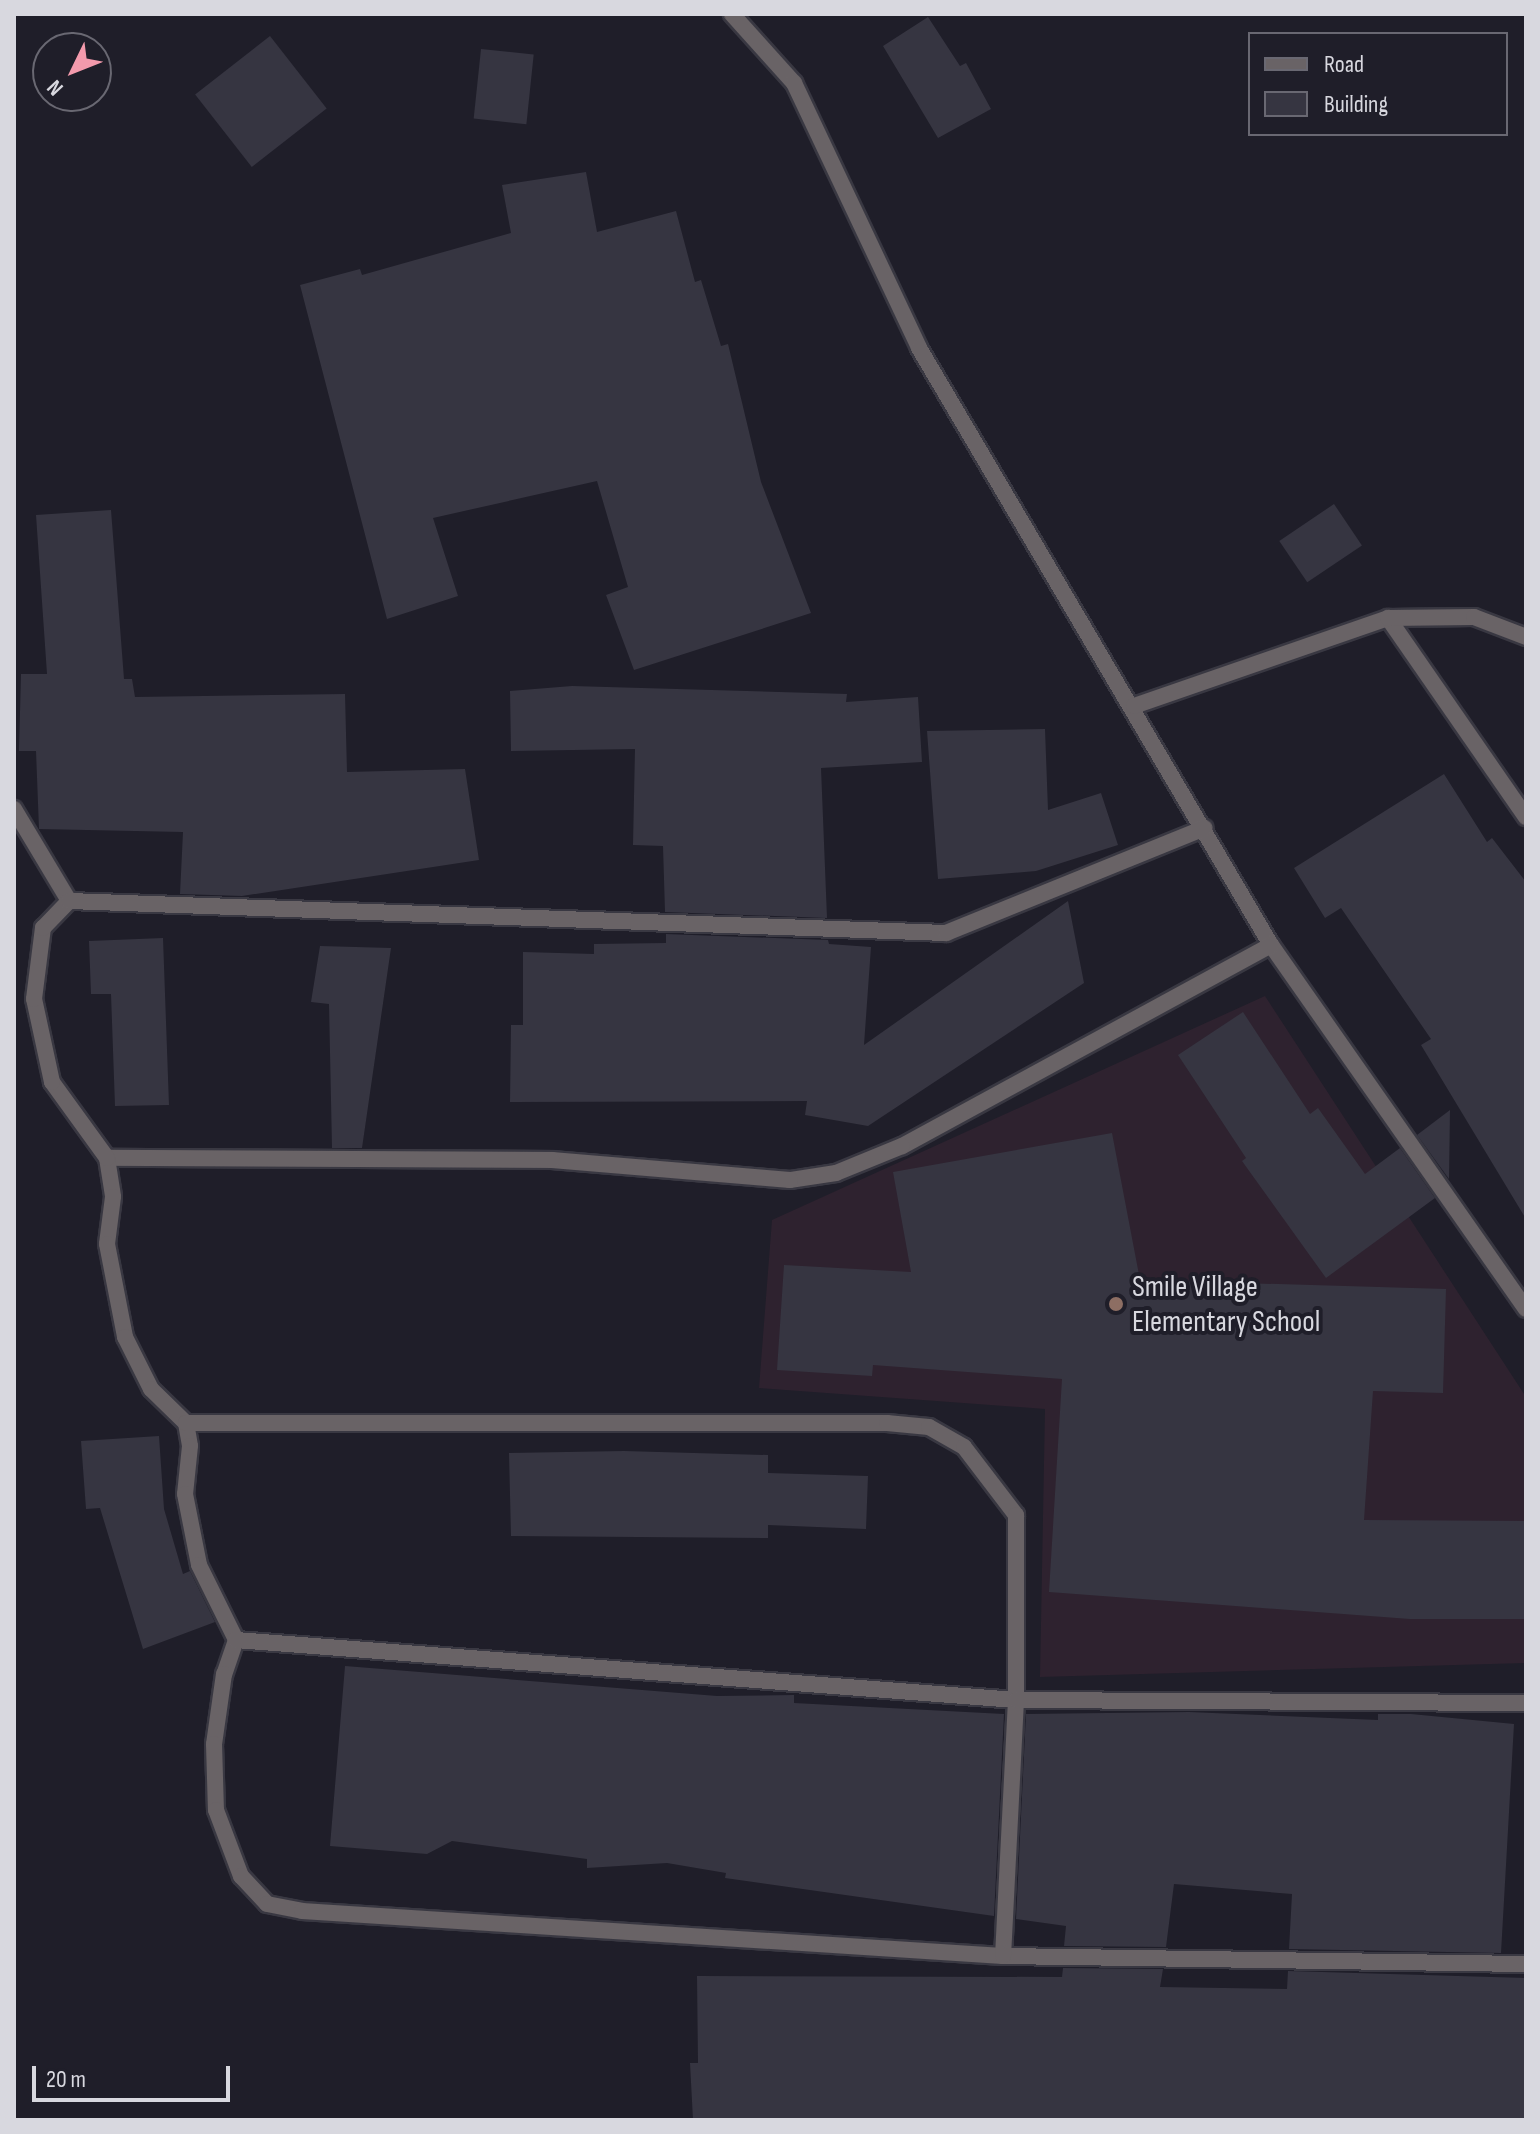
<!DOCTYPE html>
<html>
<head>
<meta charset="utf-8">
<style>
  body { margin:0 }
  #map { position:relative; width:1540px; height:2134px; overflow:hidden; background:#1f1e29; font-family:"Sofia Sans Condensed",sans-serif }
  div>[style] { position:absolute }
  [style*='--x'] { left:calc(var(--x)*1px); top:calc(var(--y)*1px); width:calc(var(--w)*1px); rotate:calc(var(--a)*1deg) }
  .education>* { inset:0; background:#2e222f }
  .building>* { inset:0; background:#363541; transform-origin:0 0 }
  .roads { filter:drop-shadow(2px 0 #393842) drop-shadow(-2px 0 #393842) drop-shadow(0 2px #393842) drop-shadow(0 -2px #393842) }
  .minor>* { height:16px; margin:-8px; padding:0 8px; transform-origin:8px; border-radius:8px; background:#696366 }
  .dots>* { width:22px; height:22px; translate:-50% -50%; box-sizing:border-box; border:4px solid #1f1e29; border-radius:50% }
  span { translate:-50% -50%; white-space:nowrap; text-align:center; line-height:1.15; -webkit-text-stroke:8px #1f1e29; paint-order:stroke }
  .poi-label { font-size:30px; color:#d8d8df }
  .left { translate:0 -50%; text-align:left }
  .frame { position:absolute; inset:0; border:16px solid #d8d8df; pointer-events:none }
  .legend { position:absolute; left:1248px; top:32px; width:260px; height:104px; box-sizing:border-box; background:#1f1e29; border:2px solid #696872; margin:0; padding:10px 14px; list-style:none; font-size:24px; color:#d8d8df }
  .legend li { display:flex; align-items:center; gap:16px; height:40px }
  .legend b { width:40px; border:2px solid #696872 }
  .north { position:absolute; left:32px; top:32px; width:80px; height:80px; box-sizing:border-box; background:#1f1e29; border:2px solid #696872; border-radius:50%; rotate:227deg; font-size:22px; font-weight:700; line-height:32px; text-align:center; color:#d8d8df }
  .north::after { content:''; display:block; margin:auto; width:28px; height:36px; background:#f39aac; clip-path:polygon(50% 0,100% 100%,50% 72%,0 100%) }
  .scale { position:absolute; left:32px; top:2066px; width:198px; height:36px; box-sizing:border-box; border:4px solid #d8d8df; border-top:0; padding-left:10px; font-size:24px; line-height:28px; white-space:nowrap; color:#d8d8df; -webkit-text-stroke:6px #1f1e29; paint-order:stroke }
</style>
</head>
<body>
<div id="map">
  <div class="education">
    <i style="clip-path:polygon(1265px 996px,1526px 1397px,1526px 1663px,1040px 1677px,1045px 1409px,759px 1388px,772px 1220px)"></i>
  </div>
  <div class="building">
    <i style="clip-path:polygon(928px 17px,960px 66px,966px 63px,991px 109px,938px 138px,883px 46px)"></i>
    <i style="left:270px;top:36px;width:92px;height:95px;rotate:52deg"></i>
    <i style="left:481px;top:49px;width:53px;height:70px;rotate:6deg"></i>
    <i style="clip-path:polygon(586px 172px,597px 232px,676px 211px,695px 282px,701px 280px,721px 346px,728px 344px,761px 482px,811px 613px,634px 670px,606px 595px,628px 587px,597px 481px,433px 518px,458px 596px,387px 619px,300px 285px,360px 269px,362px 275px,511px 233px,502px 185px)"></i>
    <i style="left:1334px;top:504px;width:50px;height:66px;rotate:56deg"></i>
    <i style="clip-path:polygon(111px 510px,124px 679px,132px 679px,135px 697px,345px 694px,347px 772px,465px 769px,479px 860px,242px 896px,180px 894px,183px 832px,39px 829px,36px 751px,19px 751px,21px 674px,47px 674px,36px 515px)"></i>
    <i style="clip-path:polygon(572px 686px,847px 694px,846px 702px,918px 697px,922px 762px,821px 768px,827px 918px,665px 912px,663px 846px,633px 845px,635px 749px,511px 751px,510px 691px)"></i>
    <i style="clip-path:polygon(1045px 729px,1048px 810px,1101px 793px,1118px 845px,1036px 871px,938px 879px,927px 731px)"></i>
    <i style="clip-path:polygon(1444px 774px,1487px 842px,1492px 838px,1526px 882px,1526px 1219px,1421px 1045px,1431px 1039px,1341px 908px,1325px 918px,1294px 868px)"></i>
    <i style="clip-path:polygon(1068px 901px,1084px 983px,868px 1126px,805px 1115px,807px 1101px,510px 1102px,511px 1025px,523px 1025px,523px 952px,594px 954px,594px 944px,666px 943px,666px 934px,828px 940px,829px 944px,871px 947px,864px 1045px)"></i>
    <i style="clip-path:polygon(163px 938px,169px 1105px,115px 1106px,111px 994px,91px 994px,89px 941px)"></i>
    <i style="clip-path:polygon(320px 946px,391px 948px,362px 1148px,332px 1148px,329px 1004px,311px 1002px)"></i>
    <i style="clip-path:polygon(1243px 1012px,1310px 1114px,1318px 1108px,1365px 1174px,1400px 1148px,1435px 1198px,1326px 1278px,1242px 1161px,1246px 1158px,1178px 1055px)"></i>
    <i style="clip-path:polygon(1450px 1110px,1449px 1179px,1417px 1135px)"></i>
    <i style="clip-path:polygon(1112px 1133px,1140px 1280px,1446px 1289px,1443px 1393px,1373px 1391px,1364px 1520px,1526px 1521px,1526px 1619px,1410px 1619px,1049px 1592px,1062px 1379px,873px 1365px,872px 1376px,777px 1370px,784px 1265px,911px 1272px,893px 1172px)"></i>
    <i style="clip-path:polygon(159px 1436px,164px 1509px,183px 1574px,190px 1571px,215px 1622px,143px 1649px,100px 1508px,86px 1509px,81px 1441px)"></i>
    <i style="clip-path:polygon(624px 1451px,768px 1455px,768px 1473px,868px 1476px,866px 1529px,768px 1525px,768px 1538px,511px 1536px,509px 1453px)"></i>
    <i style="clip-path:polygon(345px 1666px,717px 1696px,794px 1695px,794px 1703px,1004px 1714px,994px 1916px,725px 1878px,726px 1873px,667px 1863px,587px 1868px,587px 1859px,452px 1841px,427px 1854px,330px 1846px)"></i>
    <i style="clip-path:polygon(1189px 1712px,1378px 1720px,1378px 1714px,1411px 1714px,1514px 1724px,1501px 1953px,1289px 1949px,1292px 1894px,1174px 1884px,1166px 1947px,1064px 1946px,1066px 1926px,1016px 1919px,1026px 1714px)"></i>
    <i style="clip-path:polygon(1063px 1968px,1163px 1969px,1160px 1987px,1287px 1989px,1288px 1971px,1526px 1978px,1526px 2120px,693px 2120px,690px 2063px,698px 2063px,697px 1976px,1062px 1977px)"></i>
  </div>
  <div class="roads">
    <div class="minor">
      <i style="--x:732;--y:14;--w:93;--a:48.1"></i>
      <i style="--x:794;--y:83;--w:293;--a:64.7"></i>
      <i style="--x:919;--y:348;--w:693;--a:59.48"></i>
      <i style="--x:1271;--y:945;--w:444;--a:55"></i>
      <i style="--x:1388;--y:618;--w:242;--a:55.3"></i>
      <i style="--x:1134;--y:706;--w:269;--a:-19.1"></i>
      <i style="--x:1388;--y:618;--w:86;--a:-0.7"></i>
      <i style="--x:1474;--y:617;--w:56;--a:21"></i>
      <i style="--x:14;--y:809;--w:107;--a:59.1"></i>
      <i style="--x:1271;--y:945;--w:420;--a:151.4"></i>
      <i style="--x:902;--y:1146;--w:71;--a:157.8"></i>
      <i style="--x:836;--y:1173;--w:47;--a:171.3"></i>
      <i style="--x:790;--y:1180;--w:239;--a:-175.2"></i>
      <i style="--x:552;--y:1160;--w:445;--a:-179.7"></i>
      <i style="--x:107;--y:1158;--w:39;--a:81"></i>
      <i style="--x:113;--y:1197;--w:47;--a:97.3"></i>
      <i style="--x:107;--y:1244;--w:95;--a:79"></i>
      <i style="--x:125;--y:1337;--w:58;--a:63.4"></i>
      <i style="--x:151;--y:1389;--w:49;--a:44.2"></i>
      <i style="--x:186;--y:1423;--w:23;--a:80"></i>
      <i style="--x:190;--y:1446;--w:48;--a:95.9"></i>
      <i style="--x:185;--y:1494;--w:72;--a:78.8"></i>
      <i style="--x:199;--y:1565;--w:84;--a:63.7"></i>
      <i style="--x:236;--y:1640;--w:36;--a:109"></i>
      <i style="--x:224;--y:1674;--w:71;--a:98.1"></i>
      <i style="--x:214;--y:1744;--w:66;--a:88.3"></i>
      <i style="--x:216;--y:1810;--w:71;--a:69.3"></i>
      <i style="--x:241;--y:1876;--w:38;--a:47"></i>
      <i style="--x:267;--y:1904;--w:36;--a:11"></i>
      <i style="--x:302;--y:1911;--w:702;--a:3.67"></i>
      <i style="--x:1003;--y:1956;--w:523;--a:0.88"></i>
      <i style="--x:107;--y:1158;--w:94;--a:-125.9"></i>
      <i style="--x:52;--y:1082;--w:85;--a:-102.2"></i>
      <i style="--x:34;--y:999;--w:72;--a:-82.8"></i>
      <i style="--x:43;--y:928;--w:37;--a:-46"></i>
      <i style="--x:69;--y:901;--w:878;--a:2.09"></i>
      <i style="--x:946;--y:933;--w:279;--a:-22.1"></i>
      <i style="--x:186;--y:1423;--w:701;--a:0"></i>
      <i style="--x:887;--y:1423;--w:42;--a:5.4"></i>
      <i style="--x:929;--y:1427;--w:40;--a:29.7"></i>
      <i style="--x:964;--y:1447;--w:86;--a:52.6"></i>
      <i style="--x:1016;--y:1515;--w:185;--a:90"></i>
      <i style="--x:1016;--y:1700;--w:256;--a:92.9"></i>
      <i style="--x:236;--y:1640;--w:782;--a:4.4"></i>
      <i style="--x:1016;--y:1700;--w:510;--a:0.34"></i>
    </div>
  </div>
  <div class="dots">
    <i style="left:1116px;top:1304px;background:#8d6e63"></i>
  </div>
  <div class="poi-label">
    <span class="left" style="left:1132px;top:1304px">Smile Village<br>Elementary School</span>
  </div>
  <div class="frame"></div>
  <ul class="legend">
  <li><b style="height:10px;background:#696366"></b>Road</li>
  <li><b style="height:22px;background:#363541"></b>Building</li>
  </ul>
  <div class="north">N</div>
  <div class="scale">20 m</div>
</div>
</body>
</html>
